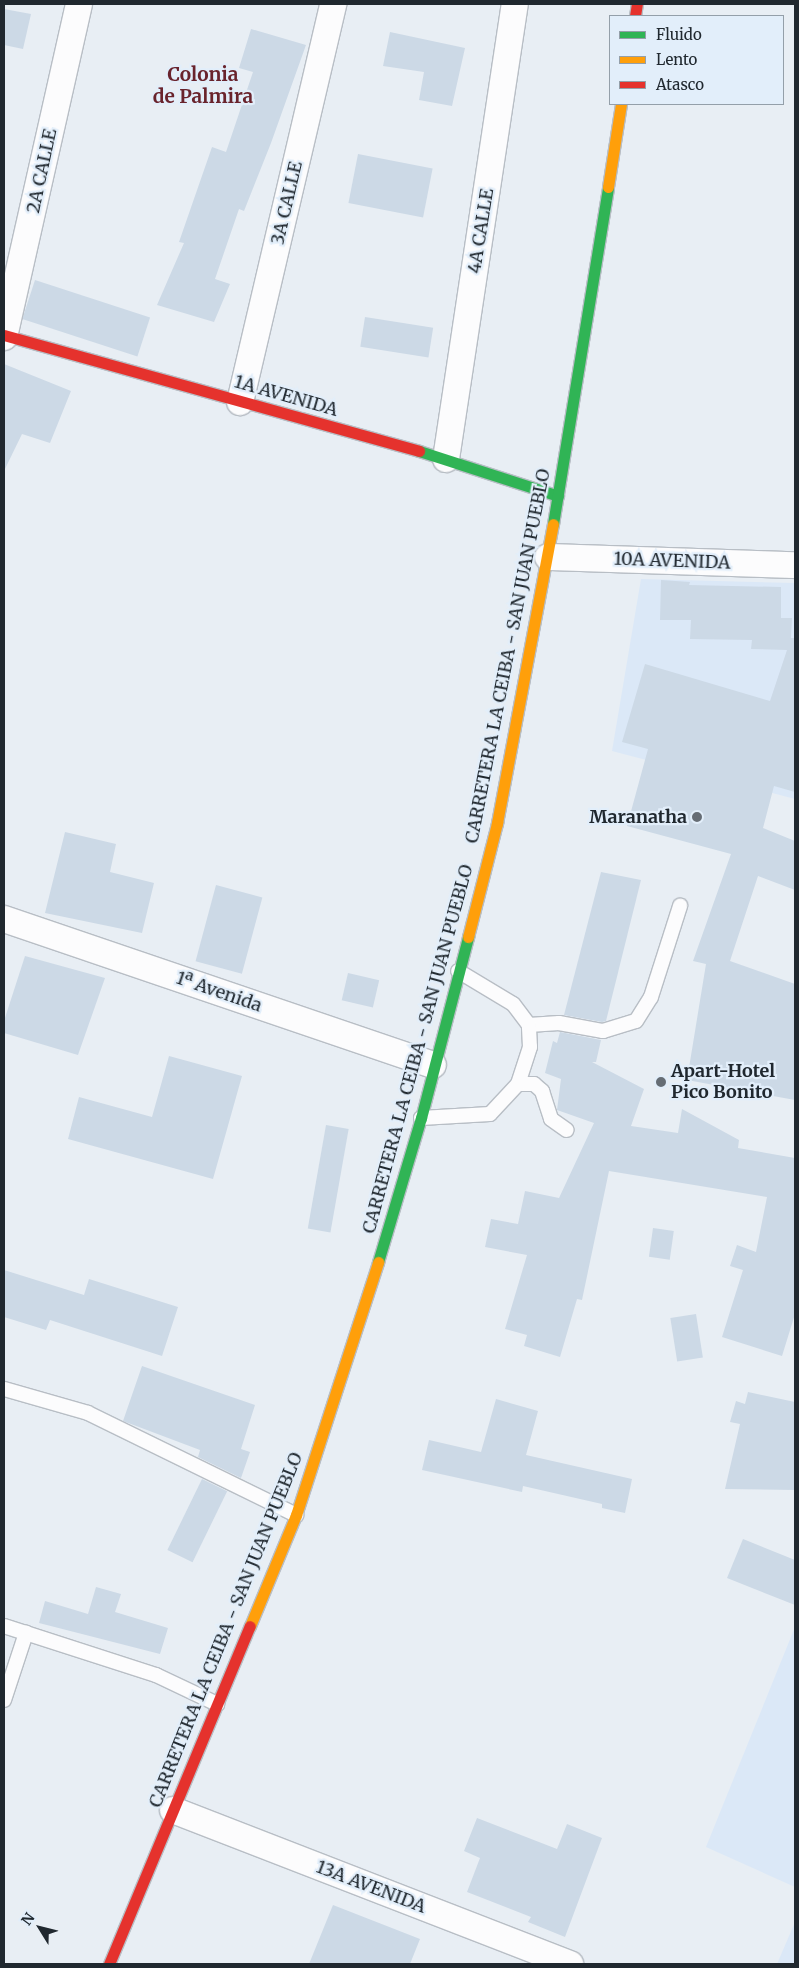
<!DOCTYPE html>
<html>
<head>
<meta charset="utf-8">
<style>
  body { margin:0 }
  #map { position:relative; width:799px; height:1968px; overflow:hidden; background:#e8eef4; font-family:Merriweather,serif }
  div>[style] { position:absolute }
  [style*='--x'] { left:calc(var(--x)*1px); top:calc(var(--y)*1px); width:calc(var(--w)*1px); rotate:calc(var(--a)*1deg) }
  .built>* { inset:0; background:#dbe8f7 }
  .building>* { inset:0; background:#ccd9e6; transform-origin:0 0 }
  .roads { filter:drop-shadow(1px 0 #b8bec5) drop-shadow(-1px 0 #b8bec5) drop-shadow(0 1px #b8bec5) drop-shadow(0 -1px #b8bec5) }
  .lane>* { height:14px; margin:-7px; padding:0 7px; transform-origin:7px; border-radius:7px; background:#fcfcfd }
  .street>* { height:26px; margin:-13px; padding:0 13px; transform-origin:13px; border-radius:13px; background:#fcfcfd }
  .fast>* { height:11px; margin:-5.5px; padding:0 5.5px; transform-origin:5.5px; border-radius:5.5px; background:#30b455 }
  .slow>* { height:11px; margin:-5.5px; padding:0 5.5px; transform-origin:5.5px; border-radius:5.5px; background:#ff9f0a }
  .jam>* { height:11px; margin:-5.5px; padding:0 5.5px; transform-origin:5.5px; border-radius:5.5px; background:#e5322d }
  .dots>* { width:14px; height:14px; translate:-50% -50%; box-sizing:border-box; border:2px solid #e2eefa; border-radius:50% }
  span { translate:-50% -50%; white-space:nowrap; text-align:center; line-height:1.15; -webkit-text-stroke:4.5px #e2eefa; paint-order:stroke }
  .street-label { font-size:18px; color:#20282f }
  .poi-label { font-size:18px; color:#20282f; font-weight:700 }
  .right { translate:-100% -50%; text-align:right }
  .left { translate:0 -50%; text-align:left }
  .neighbourhood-label { font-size:19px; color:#69232c; font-weight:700 }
  .frame { position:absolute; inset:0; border:5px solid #20282f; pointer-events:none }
  .legend { position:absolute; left:609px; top:15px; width:175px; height:90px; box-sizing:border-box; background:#e2eefa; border:1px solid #949fa9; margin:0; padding:6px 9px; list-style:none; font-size:15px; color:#20282f }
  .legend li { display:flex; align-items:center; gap:10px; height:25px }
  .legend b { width:25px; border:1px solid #949fa9 }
  .north { position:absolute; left:15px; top:1903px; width:50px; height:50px; -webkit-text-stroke:4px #e2eefa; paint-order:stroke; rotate:306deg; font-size:14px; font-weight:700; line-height:20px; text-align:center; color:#20282f }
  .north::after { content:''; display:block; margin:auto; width:18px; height:22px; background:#20282f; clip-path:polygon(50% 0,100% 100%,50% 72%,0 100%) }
</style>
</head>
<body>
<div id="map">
  <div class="built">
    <i style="clip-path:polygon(641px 579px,795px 583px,795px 799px,612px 751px)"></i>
    <i style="clip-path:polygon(795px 1627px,795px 1887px,706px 1847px)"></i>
    <i style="clip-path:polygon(795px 1922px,795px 1964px,777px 1964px)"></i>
  </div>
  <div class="building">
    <i style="clip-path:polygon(4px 9px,31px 14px,23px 49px,4px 45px)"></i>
    <i style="clip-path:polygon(251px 29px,306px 45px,271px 143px,244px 211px,239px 209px,215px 279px,230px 284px,214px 322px,157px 305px,184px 243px,179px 242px,212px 147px,226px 152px,253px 72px,239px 68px)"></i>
    <i style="clip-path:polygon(390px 32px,465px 48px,452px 106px,419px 100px,424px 72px,383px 66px)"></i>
    <i style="left:358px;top:154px;width:76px;height:50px;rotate:11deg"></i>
    <i style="left:35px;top:280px;width:121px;height:41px;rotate:18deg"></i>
    <i style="left:365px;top:317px;width:69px;height:30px;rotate:9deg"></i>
    <i style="clip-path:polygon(4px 364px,71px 391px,50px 443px,22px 434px,4px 471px)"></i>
    <i style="clip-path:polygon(661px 580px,690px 582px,689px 585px,781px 587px,781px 618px,792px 618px,791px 638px,795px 638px,795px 792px,774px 786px,763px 828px,795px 841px,795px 890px,758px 876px,730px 961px,795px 984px,795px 1100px,687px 1080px,706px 964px,693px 961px,731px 854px,627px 826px,648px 749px,622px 742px,645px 664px,770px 701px,787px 650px,751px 649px,752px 640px,690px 639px,691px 620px,660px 620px)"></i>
    <i style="clip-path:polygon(65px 832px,116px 844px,110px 872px,154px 883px,142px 933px,45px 913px)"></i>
    <i style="clip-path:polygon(601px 872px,641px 880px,606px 1021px,602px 1022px,564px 1015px)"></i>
    <i style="left:216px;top:885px;width:48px;height:79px;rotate:15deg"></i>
    <i style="clip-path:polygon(25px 956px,105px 978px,78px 1055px,4px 1033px,4px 1021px)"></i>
    <i style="left:348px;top:973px;width:32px;height:28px;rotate:13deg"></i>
    <i style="clip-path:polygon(560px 1032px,601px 1040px,596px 1062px,592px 1062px,644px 1089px,631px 1126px,678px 1133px,682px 1109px,739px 1140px,738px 1148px,795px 1158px,795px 1314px,782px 1356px,722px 1337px,743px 1270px,730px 1266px,737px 1245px,756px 1252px,767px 1197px,609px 1171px,582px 1300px,577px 1299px,560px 1357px,524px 1346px,527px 1335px,505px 1329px,527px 1255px,485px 1247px,491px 1219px,518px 1224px,525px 1191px,559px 1198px,594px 1123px,557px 1110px,561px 1079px,545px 1073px,553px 1041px,557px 1043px)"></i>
    <i style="clip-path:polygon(169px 1056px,242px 1076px,213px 1179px,68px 1139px,79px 1097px,152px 1117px)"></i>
    <i style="left:326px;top:1125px;width:23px;height:105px;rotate:10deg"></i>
    <i style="left:653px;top:1228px;width:21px;height:29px;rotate:8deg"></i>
    <i style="clip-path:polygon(4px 1270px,84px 1295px,89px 1279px,178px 1307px,162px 1356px,50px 1320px,46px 1330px,4px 1317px)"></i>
    <i style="left:696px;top:1314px;width:44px;height:26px;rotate:81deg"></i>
    <i style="clip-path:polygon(142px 1366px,255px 1405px,241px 1449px,250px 1452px,241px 1478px,198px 1457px,200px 1450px,123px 1421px)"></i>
    <i style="clip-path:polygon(748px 1392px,795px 1402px,795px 1490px,725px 1489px,740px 1424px,730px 1422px,736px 1401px,745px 1404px)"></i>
    <i style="clip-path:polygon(496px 1399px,538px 1411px,526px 1455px,632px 1479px,625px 1513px,602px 1508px,602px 1504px,523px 1486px,522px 1492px,422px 1470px,429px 1440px,481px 1452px)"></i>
    <i style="left:202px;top:1479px;width:28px;height:79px;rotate:26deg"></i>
    <i style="clip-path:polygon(743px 1539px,795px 1560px,795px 1605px,727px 1578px)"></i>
    <i style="clip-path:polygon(96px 1587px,121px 1594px,115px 1612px,168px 1628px,160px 1654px,39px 1623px,45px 1601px,88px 1614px)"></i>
    <i style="clip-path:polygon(477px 1818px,557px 1849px,567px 1824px,602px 1838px,565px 1937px,528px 1922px,531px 1917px,467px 1892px,480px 1858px,464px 1851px)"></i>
    <i style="clip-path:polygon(333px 1905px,420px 1939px,410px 1964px,309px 1964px)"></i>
  </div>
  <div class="roads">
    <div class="lane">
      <i style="--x:529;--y:1025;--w:30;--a:-4"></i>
      <i style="--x:559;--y:1023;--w:45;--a:10.3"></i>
      <i style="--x:603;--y:1031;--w:34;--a:-17"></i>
      <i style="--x:636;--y:1021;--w:28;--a:-58"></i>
      <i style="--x:651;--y:997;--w:96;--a:-72.3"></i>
      <i style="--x:518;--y:1084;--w:16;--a:0"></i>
      <i style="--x:534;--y:1084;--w:11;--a:41"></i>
      <i style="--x:542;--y:1091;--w:29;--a:72"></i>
      <i style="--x:551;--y:1119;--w:19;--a:35"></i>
      <i style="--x:421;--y:1118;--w:69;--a:-3.3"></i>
      <i style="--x:490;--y:1114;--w:41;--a:-47"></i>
      <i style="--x:518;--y:1084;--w:39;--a:-72"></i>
      <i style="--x:530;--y:1047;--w:22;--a:-93"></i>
      <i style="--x:529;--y:1025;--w:26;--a:-127"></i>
      <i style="--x:513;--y:1004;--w:64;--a:-149"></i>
      <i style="--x:4;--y:1389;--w:87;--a:15.9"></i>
      <i style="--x:88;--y:1413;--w:232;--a:26.1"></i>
      <i style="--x:4;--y:1626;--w:160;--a:17.9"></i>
      <i style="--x:156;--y:1675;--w:68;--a:25.4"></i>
      <i style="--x:4;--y:1700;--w:71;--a:-71.8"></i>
    </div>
    <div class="street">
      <i style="--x:4;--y:337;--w:341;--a:-77.3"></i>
      <i style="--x:240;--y:402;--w:409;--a:-76.8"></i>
      <i style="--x:446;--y:459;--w:460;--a:-81.4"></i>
      <i style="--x:548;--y:557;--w:247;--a:1.9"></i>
      <i style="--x:4;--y:919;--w:453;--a:18.8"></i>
      <i style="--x:173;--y:1810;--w:426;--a:21.2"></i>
    </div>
    <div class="fast">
      <i style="--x:419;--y:451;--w:146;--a:17.9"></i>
      <i style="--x:553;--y:524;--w:341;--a:-80.7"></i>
      <i style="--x:378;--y:1262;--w:150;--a:-73.4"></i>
      <i style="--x:421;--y:1118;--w:187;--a:-75.4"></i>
    </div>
    <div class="slow">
      <i style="--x:608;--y:187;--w:84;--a:-81.1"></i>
      <i style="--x:468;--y:937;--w:118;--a:-75.7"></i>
      <i style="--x:497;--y:823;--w:304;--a:-79.4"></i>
      <i style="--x:250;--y:1626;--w:120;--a:-67.5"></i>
      <i style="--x:296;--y:1515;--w:266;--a:-72"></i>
    </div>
    <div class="jam">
      <i style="--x:635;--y:16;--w:12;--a:-81"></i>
      <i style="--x:4;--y:335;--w:431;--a:15.6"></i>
      <i style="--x:109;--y:1964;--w:366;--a:-67.4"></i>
    </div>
  </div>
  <div class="dots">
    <i style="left:697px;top:817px;background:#666d74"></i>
    <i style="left:661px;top:1082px;background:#666d74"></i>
  </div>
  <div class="street-label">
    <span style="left:42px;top:171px;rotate:-78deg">2A CALLE</span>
    <span style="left:287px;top:203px;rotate:-77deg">3A CALLE</span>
    <span style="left:481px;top:231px;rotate:-81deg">4A CALLE</span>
    <span style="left:286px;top:396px;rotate:16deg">1A AVENIDA</span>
    <span style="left:672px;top:561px;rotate:2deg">10A AVENIDA</span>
    <span style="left:508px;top:656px;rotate:-79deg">CARRETERA LA CEIBA - SAN JUAN PUEBLO</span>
    <span style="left:219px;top:992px;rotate:19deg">1ª Avenida</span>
    <span style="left:418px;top:1049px;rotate:-75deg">CARRETERA LA CEIBA - SAN JUAN PUEBLO</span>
    <span style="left:226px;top:1630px;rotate:-68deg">CARRETERA LA CEIBA - SAN JUAN PUEBLO</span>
    <span style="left:371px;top:1887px;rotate:21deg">13A AVENIDA</span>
  </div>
  <div class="poi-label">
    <span class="right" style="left:687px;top:817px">Maranatha</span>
    <span class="left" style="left:671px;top:1082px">Apart-Hotel<br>Pico Bonito</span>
  </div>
  <div class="neighbourhood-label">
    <span style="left:203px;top:86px">Colonia<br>de Palmira</span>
  </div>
  <div class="frame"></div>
  <ul class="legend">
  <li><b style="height:6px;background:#30b455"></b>Fluido</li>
  <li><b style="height:6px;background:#ff9f0a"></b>Lento</li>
  <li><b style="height:6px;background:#e5322d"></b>Atasco</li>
  </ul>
  <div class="north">N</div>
</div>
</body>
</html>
